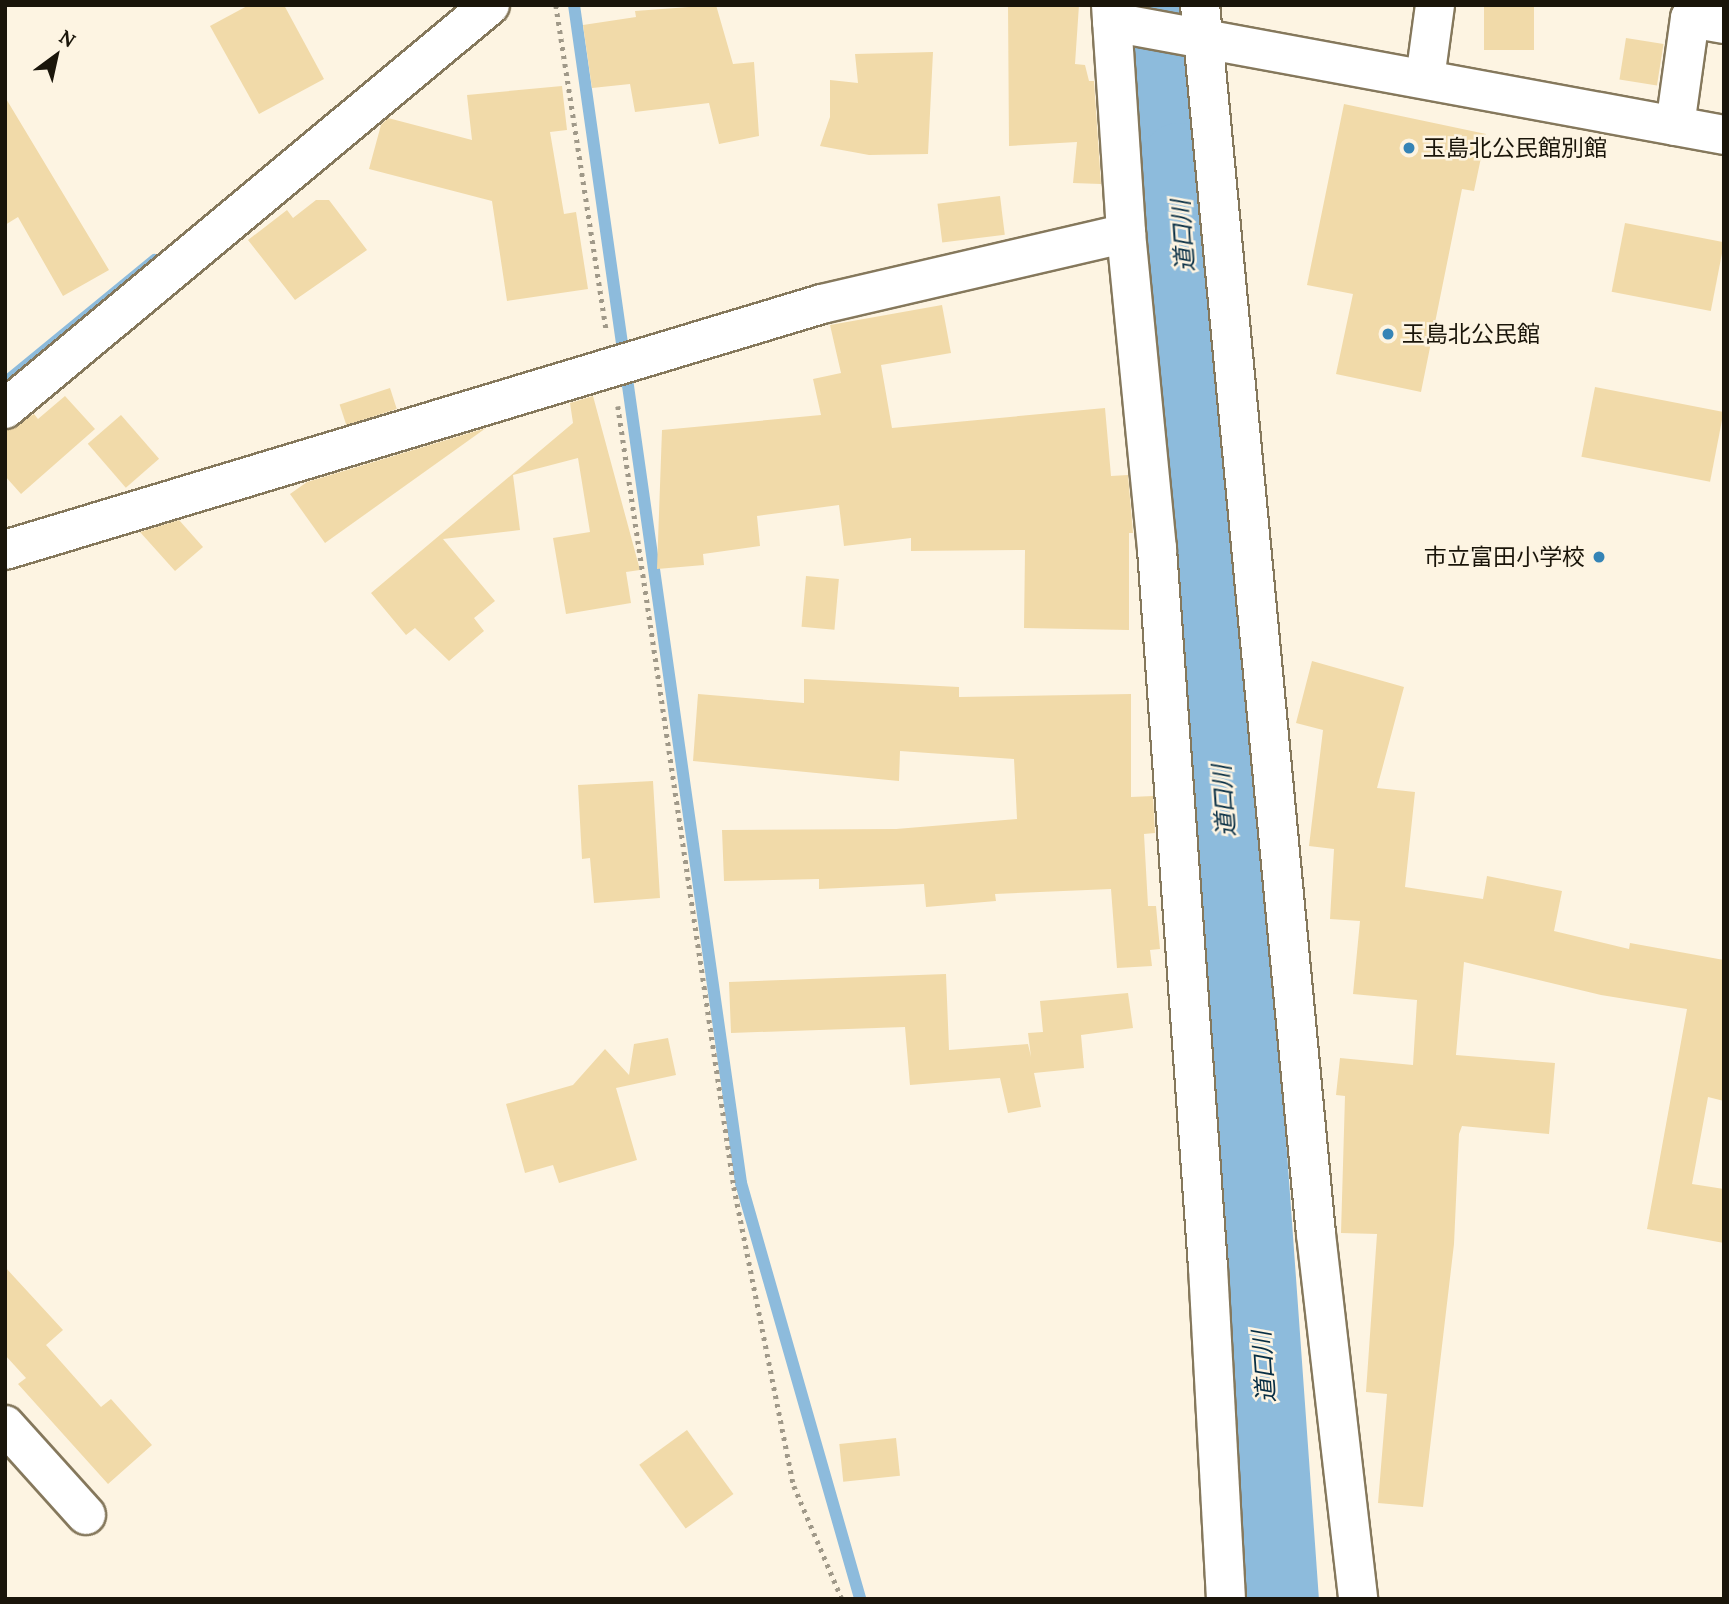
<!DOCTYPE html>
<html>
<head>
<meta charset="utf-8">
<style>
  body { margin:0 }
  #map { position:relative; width:1729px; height:1604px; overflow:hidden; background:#fdf4e2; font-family:Lora,"Noto Sans JP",serif }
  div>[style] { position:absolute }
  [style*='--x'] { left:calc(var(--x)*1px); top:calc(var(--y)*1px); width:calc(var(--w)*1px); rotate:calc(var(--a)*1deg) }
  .stream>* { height:12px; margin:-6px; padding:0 6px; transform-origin:6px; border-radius:6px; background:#8dbbdc }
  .river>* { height:75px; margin:-37.5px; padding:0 37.5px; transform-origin:37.5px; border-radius:37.5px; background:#8dbbdc }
  .building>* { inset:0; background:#f1daa9; transform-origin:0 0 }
  .path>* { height:4.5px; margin-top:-2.25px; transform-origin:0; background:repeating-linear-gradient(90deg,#a09989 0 3.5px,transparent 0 8.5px) }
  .roads { filter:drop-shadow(2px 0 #85785c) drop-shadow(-2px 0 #85785c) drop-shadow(0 2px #85785c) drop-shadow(0 -2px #85785c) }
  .minor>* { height:38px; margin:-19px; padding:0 19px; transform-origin:19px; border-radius:19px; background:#fff }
  .dots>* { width:19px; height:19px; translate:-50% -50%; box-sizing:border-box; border:4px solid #fdf4e2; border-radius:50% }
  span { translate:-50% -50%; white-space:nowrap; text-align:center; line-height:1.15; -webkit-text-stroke:5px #fdf4e2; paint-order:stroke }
  .poi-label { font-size:23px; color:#1a150a }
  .left { translate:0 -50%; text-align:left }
  .right { translate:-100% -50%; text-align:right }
  .water-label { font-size:24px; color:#072e44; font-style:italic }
  .frame { position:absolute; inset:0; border:7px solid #1a150a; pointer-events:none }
  .north { position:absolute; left:21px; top:21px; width:70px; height:70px; -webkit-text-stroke:5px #fdf4e2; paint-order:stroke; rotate:33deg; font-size:19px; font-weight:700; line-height:28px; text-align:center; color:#1a150a }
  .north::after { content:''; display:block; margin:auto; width:24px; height:32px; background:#1a150a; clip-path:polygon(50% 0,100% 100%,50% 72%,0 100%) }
</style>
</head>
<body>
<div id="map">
  <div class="stream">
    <i style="--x:574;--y:5;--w:1190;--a:81.93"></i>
    <i style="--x:741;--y:1183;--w:433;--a:74"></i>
    <i style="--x:5;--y:383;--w:194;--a:-39.4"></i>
  </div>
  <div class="river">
    <i style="--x:1154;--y:5;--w:157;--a:81.2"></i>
    <i style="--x:1178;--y:160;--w:1443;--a:85.91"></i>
  </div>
  <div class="building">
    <i style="clip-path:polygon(249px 5px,284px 5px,324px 79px,259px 114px,210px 26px)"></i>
    <i style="clip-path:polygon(716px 5px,733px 64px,754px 62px,759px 136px,719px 144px,709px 103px,635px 112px,630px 84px,592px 88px,583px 25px,636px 17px,635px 11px)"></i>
    <i style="clip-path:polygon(1008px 5px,1079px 5px,1075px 64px,1085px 65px,1089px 81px,1094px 81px,1101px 184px,1073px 183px,1077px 142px,1009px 146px)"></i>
    <i style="left:1484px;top:5px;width:50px;height:45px"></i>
    <i style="left:1626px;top:38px;width:38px;height:42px;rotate:9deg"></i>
    <i style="clip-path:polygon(933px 52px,928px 154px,869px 155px,820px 146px,830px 117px,830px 80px,858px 83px,855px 54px)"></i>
    <i style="clip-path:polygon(562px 86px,567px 130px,550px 132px,564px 214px,576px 212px,588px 289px,507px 301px,492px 201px,369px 169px,381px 125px,388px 118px,472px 140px,467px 95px)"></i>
    <i style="clip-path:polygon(5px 97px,109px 270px,63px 296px,18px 217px,5px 225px)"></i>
    <i style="clip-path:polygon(1344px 104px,1486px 134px,1474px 191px,1462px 189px,1421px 392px,1336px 374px,1353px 294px,1307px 285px)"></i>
    <i style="left:1000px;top:196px;width:39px;height:63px;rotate:83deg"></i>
    <i style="clip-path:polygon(316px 200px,329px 200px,367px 250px,295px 300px,248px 240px,287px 210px,293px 218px)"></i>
    <i style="left:1625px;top:223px;width:101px;height:70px;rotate:11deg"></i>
    <i style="clip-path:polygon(942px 305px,951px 353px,881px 365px,892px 428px,1105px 408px,1111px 476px,1128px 475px,1133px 533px,1129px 533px,1129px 630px,1024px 628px,1025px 550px,911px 551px,911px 538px,844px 546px,839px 505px,757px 516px,760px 546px,703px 554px,704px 565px,657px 569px,662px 430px,821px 415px,813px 379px,841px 373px,830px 325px)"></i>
    <i style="left:1595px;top:387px;width:131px;height:71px;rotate:11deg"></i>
    <i style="left:390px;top:388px;width:22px;height:53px;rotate:72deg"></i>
    <i style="clip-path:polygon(65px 396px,95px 429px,21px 494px,5px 476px,5px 430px,34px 414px,38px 419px)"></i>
    <i style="clip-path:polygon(593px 396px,640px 570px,626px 572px,631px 603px,566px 614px,553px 538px,590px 532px,578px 458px,513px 475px,520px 530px,443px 539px,495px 601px,474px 618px,484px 631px,449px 661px,415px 628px,406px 635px,371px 593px,573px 423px,570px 403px)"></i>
    <i style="left:121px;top:415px;width:58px;height:44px;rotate:49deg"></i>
    <i style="clip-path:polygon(486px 428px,325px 543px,290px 494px,307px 482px)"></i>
    <i style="clip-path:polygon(179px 520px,203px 547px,175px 571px,140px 532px)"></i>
    <i style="left:806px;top:576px;width:33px;height:51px;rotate:5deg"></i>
    <i style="clip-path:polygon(1312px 661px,1404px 687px,1377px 788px,1415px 792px,1405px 887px,1483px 899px,1487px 876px,1562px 891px,1554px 931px,1629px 949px,1630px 943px,1724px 960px,1724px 1101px,1708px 1097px,1692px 1184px,1724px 1189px,1724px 1243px,1647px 1229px,1687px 1009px,1601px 995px,1464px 962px,1456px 1055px,1555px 1063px,1549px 1134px,1462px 1126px,1459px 1134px,1454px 1244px,1423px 1507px,1378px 1503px,1387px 1394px,1366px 1392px,1377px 1234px,1341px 1233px,1345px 1096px,1336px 1095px,1340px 1058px,1413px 1065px,1417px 1000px,1353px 994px,1360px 921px,1330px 919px,1334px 849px,1309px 846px,1323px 730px,1296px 723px)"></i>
    <i style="clip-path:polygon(804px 679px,959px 687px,959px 697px,1131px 694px,1131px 797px,1153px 796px,1155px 833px,1144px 834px,1148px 906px,1156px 906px,1160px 949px,1150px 950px,1152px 966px,1117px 968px,1111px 889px,995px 894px,996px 901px,926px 907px,924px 884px,819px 889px,819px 879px,724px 881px,722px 830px,896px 829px,1017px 819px,1014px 759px,900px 751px,899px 781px,693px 761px,698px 694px,804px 703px)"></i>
    <i style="clip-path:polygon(653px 781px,660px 898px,594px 903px,590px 858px,582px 859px,578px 785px)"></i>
    <i style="clip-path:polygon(946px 974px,949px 1050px,1028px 1044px,1031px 1057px,1028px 1033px,1043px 1032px,1040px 1001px,1128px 993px,1133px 1028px,1081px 1035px,1084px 1068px,1034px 1073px,1041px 1107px,1008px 1113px,1000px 1078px,910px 1085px,905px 1027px,731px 1033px,729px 982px)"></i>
    <i style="clip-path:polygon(668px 1038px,676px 1075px,616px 1088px,637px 1160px,559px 1183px,553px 1165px,525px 1173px,506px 1104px,573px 1085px,605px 1049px,629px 1075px,634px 1044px)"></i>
    <i style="clip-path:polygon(5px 1267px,63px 1330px,46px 1345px,101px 1407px,111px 1399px,152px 1445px,108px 1484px,18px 1384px,26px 1378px,5px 1355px)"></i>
    <i style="left:687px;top:1430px;width:79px;height:59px;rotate:54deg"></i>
    <i style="left:896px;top:1438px;width:38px;height:57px;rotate:84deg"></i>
  </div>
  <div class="path">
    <i style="--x:556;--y:5;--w:327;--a:81.2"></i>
    <i style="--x:618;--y:406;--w:790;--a:81.55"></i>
    <i style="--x:734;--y:1187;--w:305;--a:78.7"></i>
    <i style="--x:794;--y:1486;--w:123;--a:67"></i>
  </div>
  <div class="roads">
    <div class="minor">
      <i style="--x:1111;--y:5;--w:228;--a:86.2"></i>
      <i style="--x:1126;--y:233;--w:318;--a:84.4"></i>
      <i style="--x:1157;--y:549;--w:720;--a:85.94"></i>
      <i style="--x:1208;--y:1267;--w:332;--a:86.9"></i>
      <i style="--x:1200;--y:5;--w:1234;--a:84.61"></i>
      <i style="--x:1316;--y:1234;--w:367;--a:83.4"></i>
      <i style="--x:1112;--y:22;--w:622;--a:10.46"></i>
      <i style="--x:1425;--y:79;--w:75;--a:-82.3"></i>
      <i style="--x:1675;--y:126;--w:109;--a:-82.1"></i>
      <i style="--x:1690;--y:18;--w:35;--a:10"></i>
      <i style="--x:5;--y:409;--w:631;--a:-39.79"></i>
      <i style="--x:5;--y:550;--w:853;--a:-16.76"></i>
      <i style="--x:822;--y:304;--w:312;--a:-13.1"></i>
      <i style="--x:5;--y:1425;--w:121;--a:48"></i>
    </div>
  </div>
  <div class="dots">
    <i style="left:1409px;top:148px;background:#3584b6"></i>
    <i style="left:1388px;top:334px;background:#3584b6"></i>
    <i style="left:1599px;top:557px;background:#3584b6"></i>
  </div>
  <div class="poi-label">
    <span class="left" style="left:1423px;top:148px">玉島北公民館別館</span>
    <span class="left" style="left:1402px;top:334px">玉島北公民館</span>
    <span class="right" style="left:1585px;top:557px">市立富田小学校</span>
  </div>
  <div class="water-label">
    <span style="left:1183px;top:236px;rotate:-94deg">道口川</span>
    <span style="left:1224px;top:801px;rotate:-94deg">道口川</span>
    <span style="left:1264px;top:1367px;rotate:-94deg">道口川</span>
  </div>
  <div class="frame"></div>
  <div class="north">N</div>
</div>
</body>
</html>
